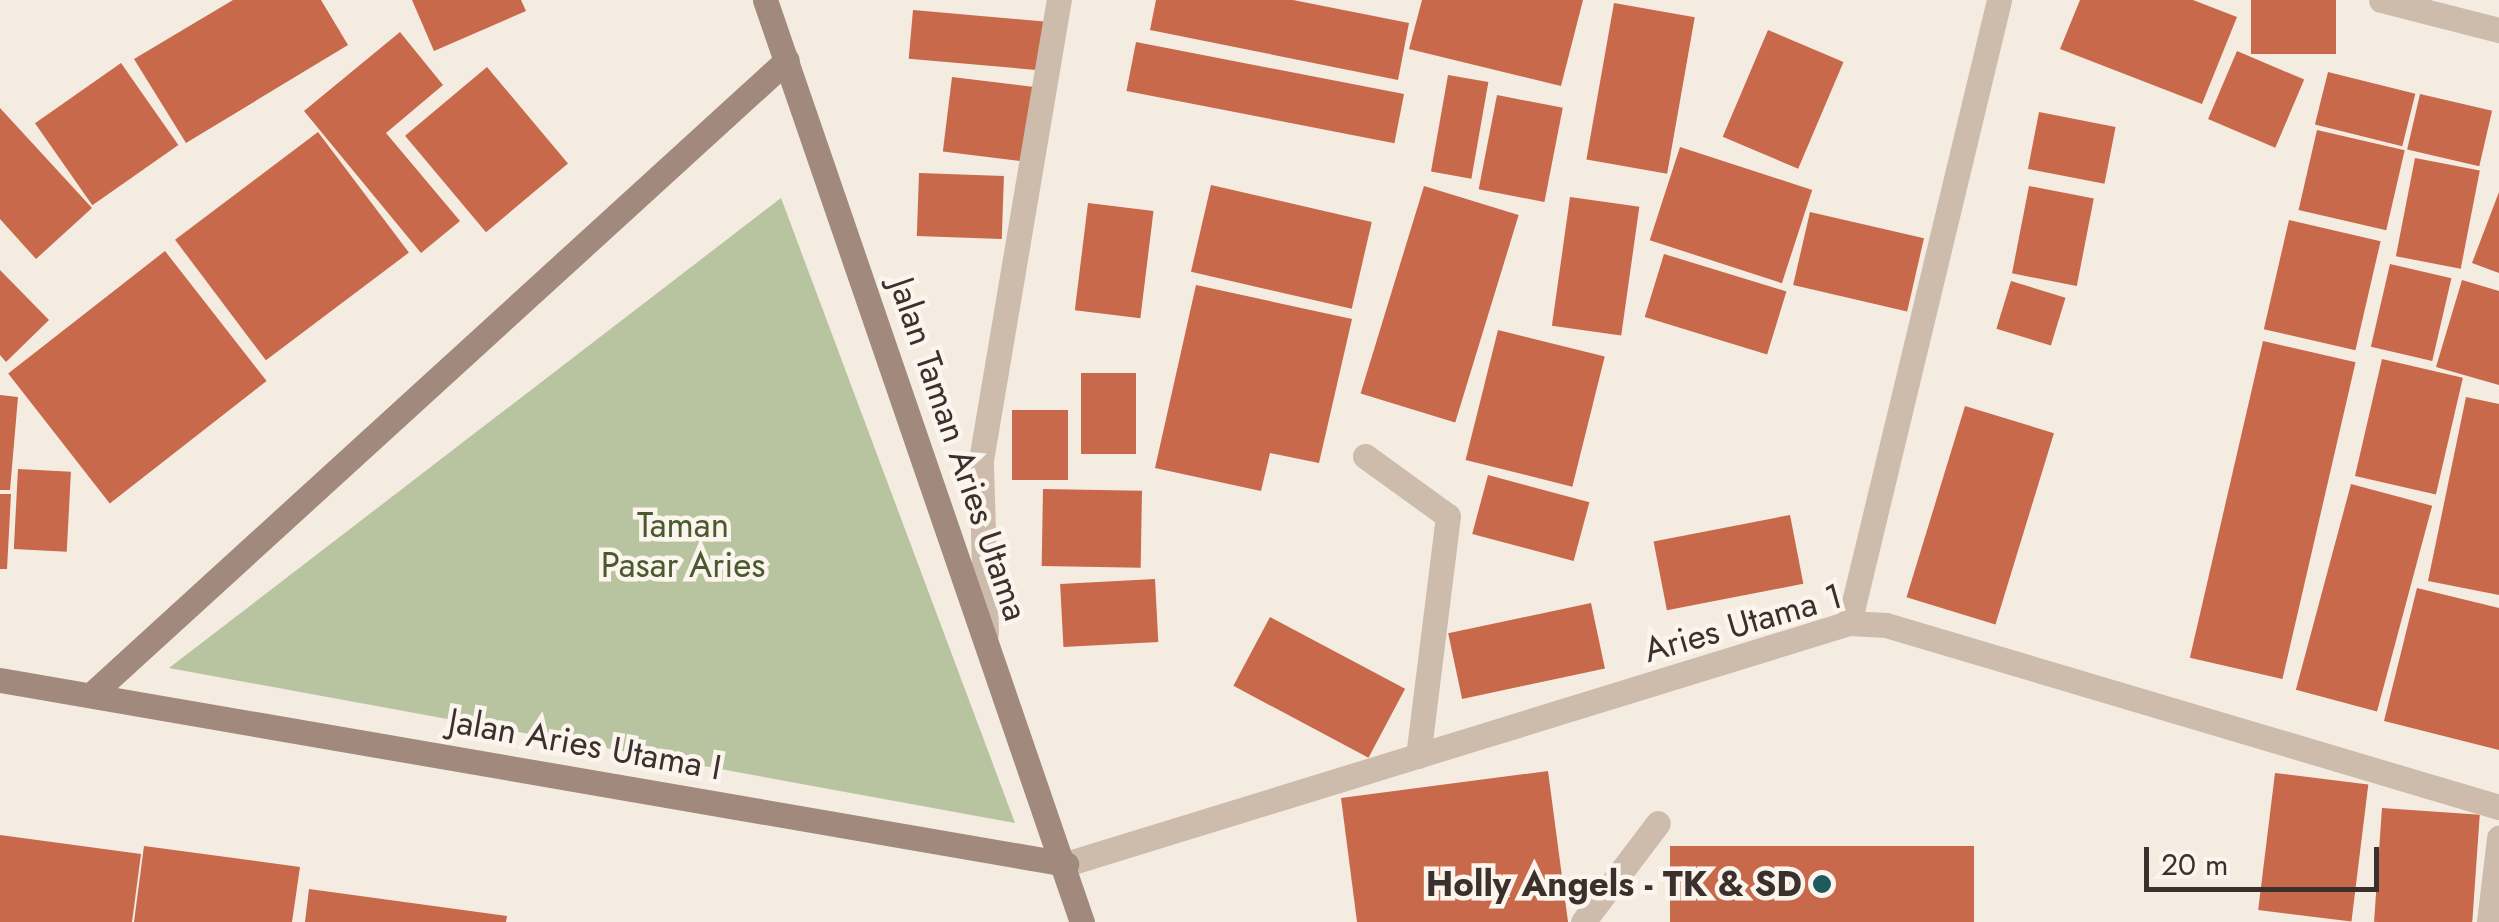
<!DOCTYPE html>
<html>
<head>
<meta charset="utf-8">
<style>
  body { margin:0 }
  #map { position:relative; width:2499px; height:922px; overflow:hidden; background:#f4ebe1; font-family:Jost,sans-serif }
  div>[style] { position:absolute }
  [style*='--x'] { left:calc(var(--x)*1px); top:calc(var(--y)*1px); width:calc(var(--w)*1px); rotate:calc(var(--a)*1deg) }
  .green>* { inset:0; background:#b8c4a0 }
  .building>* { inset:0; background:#c8694b; transform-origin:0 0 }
  .street>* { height:25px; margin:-12.5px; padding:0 12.5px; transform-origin:12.5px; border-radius:12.5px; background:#cdbbac }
  .secondary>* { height:25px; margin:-12.5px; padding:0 12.5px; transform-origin:12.5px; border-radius:12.5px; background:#a18a7d }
  .dots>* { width:28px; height:28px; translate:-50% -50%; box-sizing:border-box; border:5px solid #fbf5ee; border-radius:50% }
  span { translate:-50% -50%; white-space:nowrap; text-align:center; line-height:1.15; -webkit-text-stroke:9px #fbf5ee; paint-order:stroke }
  .street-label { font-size:35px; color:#3b302b }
  .park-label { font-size:35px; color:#4a5a2e }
  .poi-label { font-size:35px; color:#3b302b; font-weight:700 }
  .right { translate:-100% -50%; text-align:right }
  .scale { position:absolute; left:2144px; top:847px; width:235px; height:45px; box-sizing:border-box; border:5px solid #3b302b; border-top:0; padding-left:12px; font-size:30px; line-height:35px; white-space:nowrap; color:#3b302b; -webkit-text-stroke:8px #fbf5ee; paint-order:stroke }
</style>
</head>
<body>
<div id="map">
  <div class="green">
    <i style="clip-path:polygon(781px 198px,1015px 823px,169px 668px)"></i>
  </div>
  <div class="building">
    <i style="clip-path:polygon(233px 0,321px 0,348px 45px,186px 143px,134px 59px)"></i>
    <i style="clip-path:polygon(412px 0,521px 0,526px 11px,434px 51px)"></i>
    <i style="clip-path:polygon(1156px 0,1293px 0,1409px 23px,1398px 80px,1150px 30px)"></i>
    <i style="clip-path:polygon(1422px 0,1583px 0,1561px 86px,1409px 49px)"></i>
    <i style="clip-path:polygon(2080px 0,2193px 0,2237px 17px,2202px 104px,2060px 49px)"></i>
    <i style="left:2251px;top:0;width:85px;height:54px"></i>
    <i style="left:1614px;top:3px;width:82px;height:159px;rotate:10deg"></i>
    <i style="left:913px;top:10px;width:137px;height:49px;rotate:5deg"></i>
    <i style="left:1768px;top:30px;width:82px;height:116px;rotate:23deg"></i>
    <i style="clip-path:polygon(400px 32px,443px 85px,386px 133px,460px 221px,421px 253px,304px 111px)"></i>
    <i style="left:1136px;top:42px;width:273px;height:50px;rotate:11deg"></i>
    <i style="left:2237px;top:51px;width:73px;height:74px;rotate:23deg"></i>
    <i style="left:121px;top:63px;width:100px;height:105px;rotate:55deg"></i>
    <i style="left:487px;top:67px;width:126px;height:107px;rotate:50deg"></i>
    <i style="left:2328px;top:72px;width:90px;height:54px;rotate:14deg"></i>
    <i style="left:1448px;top:75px;width:41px;height:98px;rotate:10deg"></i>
    <i style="left:952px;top:77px;width:87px;height:75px;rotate:7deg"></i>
    <i style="left:2420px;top:94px;width:74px;height:57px;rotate:13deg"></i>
    <i style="left:1497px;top:95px;width:67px;height:96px;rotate:11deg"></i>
    <i style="clip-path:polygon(0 108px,92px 208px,36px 259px,0 219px)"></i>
    <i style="left:2039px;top:112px;width:78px;height:58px;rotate:11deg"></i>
    <i style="left:2317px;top:130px;width:90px;height:82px;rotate:13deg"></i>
    <i style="left:318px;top:132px;width:151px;height:179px;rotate:53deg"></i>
    <i style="left:1680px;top:147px;width:139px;height:98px;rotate:18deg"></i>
    <i style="left:2415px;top:158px;width:66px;height:100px;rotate:11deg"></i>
    <i style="left:919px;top:173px;width:85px;height:63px;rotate:2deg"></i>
    <i style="left:1211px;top:185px;width:165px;height:89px;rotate:13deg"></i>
    <i style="left:1424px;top:186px;width:99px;height:217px;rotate:17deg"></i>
    <i style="left:2029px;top:186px;width:66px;height:89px;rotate:11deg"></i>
    <i style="clip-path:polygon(2499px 192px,2499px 273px,2472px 263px)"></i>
    <i style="left:1570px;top:197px;width:70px;height:130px;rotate:8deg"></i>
    <i style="left:1088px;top:203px;width:66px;height:108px;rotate:7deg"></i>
    <i style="left:1810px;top:212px;width:117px;height:75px;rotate:13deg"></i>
    <i style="left:2289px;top:220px;width:94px;height:112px;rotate:13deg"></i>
    <i style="left:165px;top:251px;width:165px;height:199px;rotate:52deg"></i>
    <i style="left:1664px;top:254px;width:128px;height:66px;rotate:17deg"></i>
    <i style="left:2390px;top:264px;width:63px;height:85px;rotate:13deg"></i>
    <i style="clip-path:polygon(0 270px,49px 320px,6px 362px,0 355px)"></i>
    <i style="clip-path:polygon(2462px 280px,2499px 291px,2499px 385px,2436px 367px)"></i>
    <i style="left:2011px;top:281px;width:57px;height:50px;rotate:17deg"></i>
    <i style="clip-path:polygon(1196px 285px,1352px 319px,1319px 463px,1270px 453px,1261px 491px,1155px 468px)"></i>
    <i style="left:1498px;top:330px;width:110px;height:134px;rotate:14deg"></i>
    <i style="left:2263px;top:341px;width:95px;height:325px;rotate:13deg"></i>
    <i style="left:2382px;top:359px;width:83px;height:120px;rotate:13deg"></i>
    <i style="left:1081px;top:373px;width:55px;height:81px"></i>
    <i style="clip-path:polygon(0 395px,18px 397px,10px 490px,0 490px)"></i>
    <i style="clip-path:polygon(2466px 397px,2499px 404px,2499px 595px,2428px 581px)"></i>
    <i style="left:1965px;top:406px;width:93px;height:200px;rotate:17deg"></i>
    <i style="left:1012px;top:410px;width:56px;height:70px"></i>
    <i style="left:18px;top:469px;width:53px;height:80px;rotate:3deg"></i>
    <i style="left:1488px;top:475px;width:105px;height:61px;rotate:15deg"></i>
    <i style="left:2351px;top:484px;width:84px;height:213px;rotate:15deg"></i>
    <i style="left:1043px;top:489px;width:99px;height:77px;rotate:1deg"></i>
    <i style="clip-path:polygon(0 494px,11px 494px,7px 569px,0 569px)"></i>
    <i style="left:1790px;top:515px;width:70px;height:139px;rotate:79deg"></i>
    <i style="left:1155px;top:579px;width:63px;height:95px;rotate:87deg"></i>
    <i style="clip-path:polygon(2417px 588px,2499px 608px,2499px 750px,2384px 721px)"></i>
    <i style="left:1591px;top:603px;width:67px;height:146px;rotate:78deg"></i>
    <i style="left:1270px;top:617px;width:153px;height:78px;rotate:28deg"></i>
    <i style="clip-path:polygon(1548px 771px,1568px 922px,1357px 922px,1341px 798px)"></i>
    <i style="left:2275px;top:773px;width:94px;height:138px;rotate:7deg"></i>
    <i style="left:2382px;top:808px;width:98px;height:114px;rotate:4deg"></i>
    <i style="clip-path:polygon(0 835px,141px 854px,132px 922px,0 922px)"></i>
    <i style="clip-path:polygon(144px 846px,300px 867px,292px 922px,134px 922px)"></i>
    <i style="left:1670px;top:846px;width:304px;height:76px"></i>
    <i style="clip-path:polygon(309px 889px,507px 916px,506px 922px,305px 922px)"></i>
  </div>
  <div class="street">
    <i style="--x:2381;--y:0;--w:122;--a:14.3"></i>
    <i style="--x:1365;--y:456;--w:102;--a:35.9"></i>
    <i style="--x:1448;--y:516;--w:242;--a:97.1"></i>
    <i style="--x:1849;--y:623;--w:641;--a:-76.46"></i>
    <i style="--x:986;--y:633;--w:173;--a:-91.7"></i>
    <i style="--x:981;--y:460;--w:467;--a:-80.4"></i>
    <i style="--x:1066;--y:864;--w:819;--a:-17.11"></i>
    <i style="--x:1849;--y:623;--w:37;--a:3"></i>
    <i style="--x:1886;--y:625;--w:639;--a:16.54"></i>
    <i style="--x:1583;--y:922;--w:124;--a:-52.9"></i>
    <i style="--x:2489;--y:922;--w:85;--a:-83.2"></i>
  </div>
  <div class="secondary">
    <i style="--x:765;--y:0;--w:975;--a:71.03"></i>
    <i style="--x:0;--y:680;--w:1082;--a:9.79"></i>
    <i style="--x:93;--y:693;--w:939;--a:-42.37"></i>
  </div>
  <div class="dots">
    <i style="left:1822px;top:884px;background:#1f5a5e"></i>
  </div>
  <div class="street-label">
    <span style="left:959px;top:449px;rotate:71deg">Jalan Taman Aries Utama</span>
    <span style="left:1743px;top:623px;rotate:-16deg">Aries Utama 1</span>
    <span style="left:585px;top:744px;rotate:10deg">Jalan Aries Utama I</span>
  </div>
  <div class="park-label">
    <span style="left:683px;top:545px">Taman<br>Pasar Aries</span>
  </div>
  <div class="poi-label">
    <span class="right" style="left:1802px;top:884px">Holly Angels - TK &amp; SD</span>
  </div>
  <div class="scale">20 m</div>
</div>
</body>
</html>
